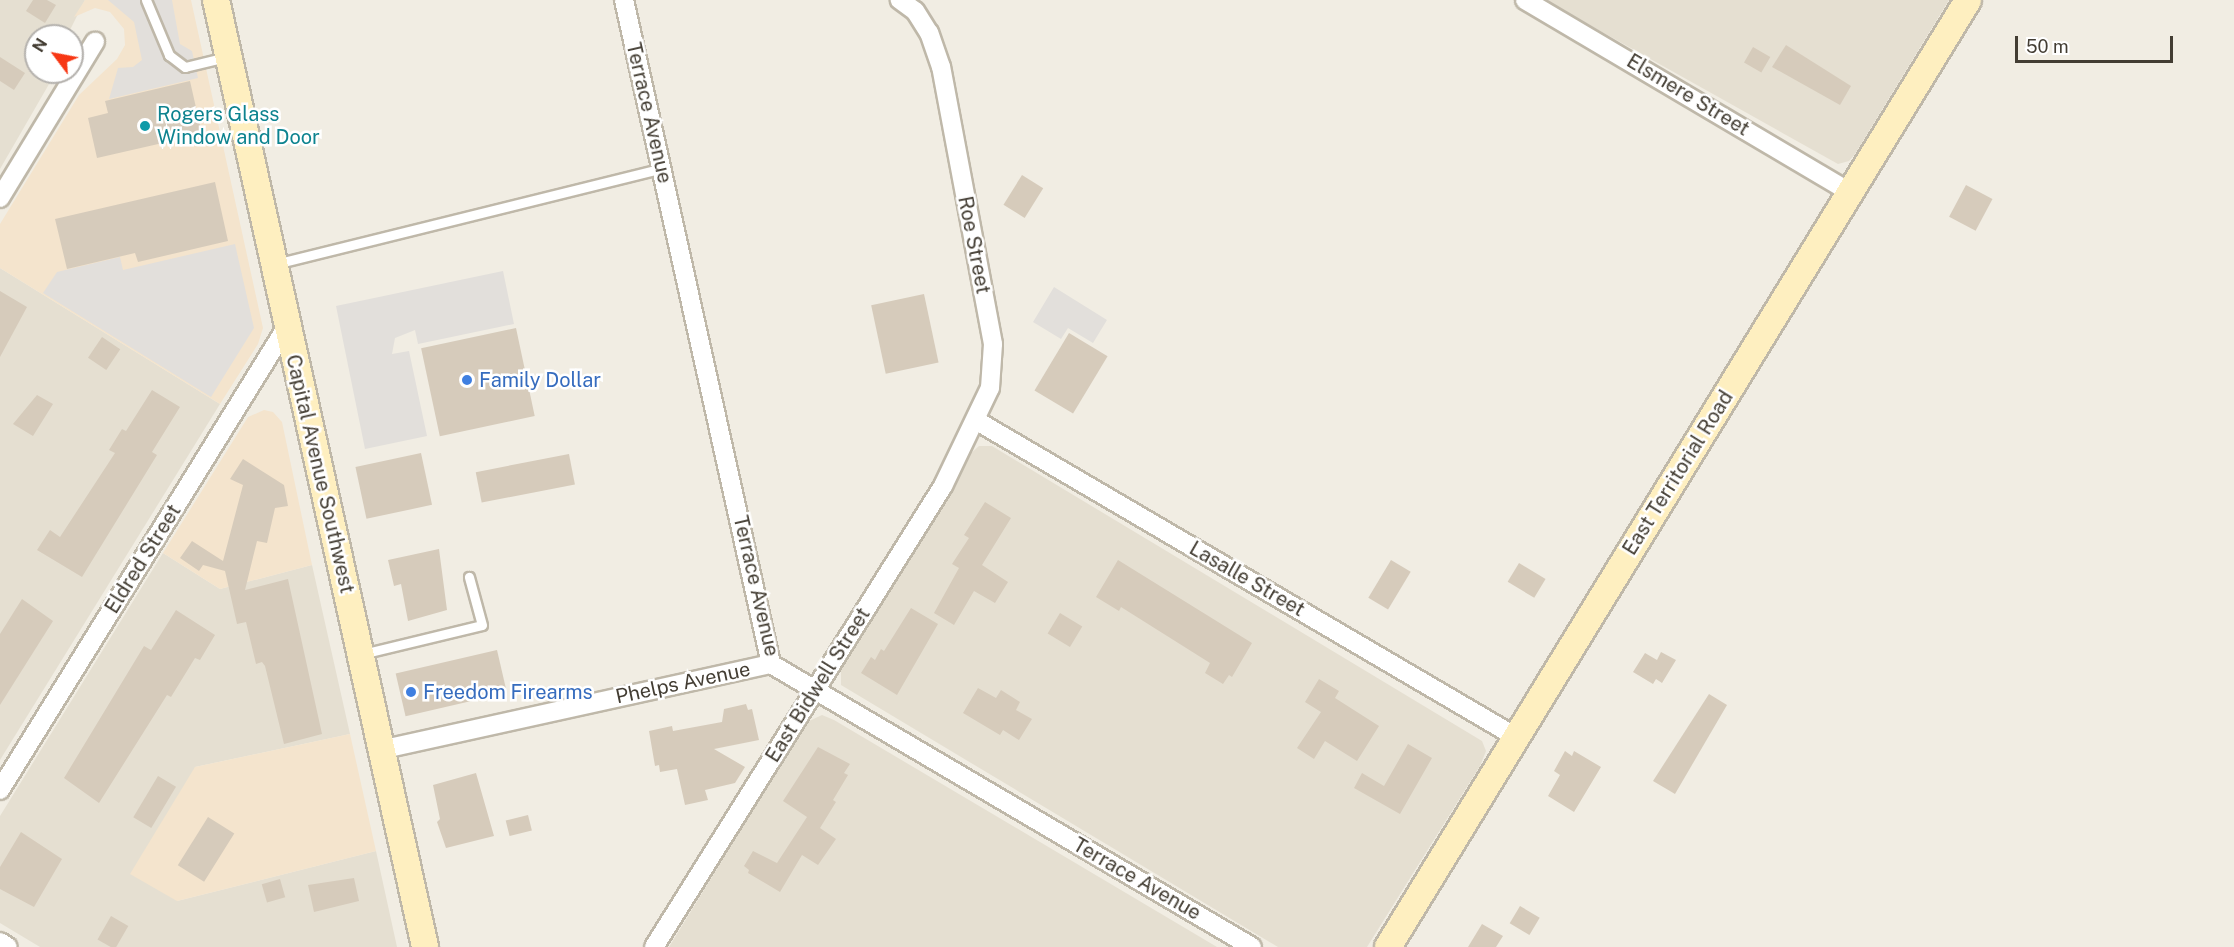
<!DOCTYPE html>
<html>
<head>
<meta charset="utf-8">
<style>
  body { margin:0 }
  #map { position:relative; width:2234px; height:947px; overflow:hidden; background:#f1ede3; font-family:"Public Sans",sans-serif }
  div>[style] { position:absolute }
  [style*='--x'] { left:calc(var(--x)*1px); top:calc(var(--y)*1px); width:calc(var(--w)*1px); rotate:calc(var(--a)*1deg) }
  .residential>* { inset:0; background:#e5dfd1 }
  .commercial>* { inset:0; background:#f4e4cd }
  .parking>* { inset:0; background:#e2dfdb }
  .building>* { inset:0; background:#d6cbbb; transform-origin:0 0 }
  .roads { filter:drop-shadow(2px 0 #bfb8a9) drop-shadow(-2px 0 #bfb8a9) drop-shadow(0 2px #bfb8a9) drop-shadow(0 -2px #bfb8a9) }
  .lane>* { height:9px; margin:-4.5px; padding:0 4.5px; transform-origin:4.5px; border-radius:4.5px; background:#fff }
  .street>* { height:18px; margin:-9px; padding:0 9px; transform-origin:9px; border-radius:9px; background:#fff }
  .secondary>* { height:26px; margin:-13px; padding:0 13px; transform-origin:13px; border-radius:13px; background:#feefc0 }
  .dots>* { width:16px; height:16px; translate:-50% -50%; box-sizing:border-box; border:3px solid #fff; border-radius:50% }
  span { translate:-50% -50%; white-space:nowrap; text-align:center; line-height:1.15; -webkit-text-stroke:5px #fff; paint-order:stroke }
  .street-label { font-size:20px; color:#433d33 }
  .culture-label { font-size:20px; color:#0d838f }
  .left { translate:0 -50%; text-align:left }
  .shop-label { font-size:20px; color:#366cbe }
  .north { position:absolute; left:24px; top:24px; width:60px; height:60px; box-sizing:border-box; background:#fff; border:2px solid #b4b1ad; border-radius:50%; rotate:302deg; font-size:16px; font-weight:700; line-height:24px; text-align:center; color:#433d33 }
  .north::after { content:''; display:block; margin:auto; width:21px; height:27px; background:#f73714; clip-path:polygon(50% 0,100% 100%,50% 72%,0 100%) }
  .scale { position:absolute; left:2015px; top:36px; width:158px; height:27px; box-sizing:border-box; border:3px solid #433d33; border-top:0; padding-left:8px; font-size:18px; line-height:21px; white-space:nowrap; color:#433d33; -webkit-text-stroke:4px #fff; paint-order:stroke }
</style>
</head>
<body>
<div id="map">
  <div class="residential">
    <i style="clip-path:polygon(0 0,85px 0,67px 36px,36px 36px,36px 72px,56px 72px,0 169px)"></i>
    <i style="clip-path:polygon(1545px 0,1949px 0,1855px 154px,1849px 161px,1838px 164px)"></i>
    <i style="clip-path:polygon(0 268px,220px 404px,0 760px)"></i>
    <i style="clip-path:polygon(979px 446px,992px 446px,1482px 741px,1486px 751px,1480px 766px,1367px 947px,1278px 947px,841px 685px,841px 667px,949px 494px,969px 455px)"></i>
    <i style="clip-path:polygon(163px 553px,220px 589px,312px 565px,350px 734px,195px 767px,177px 901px,376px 851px,397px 947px,40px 947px,0 923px,0 816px)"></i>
    <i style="clip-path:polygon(822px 715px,834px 720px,1217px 947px,669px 947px,807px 722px)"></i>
  </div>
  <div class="commercial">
    <i style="clip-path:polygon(85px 0,191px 0,263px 328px,258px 344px,220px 404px,0 268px,0 224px,79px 95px,117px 59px,125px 45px,124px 29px,110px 12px,95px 8px,74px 17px)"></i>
    <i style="clip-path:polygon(264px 410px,273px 412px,282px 422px,312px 565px,220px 589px,163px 553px,248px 417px)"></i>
    <i style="clip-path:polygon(350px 734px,376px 851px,177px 901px,130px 874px,195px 767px)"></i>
  </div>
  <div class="parking">
    <i style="clip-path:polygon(108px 0,172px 0,180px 44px,192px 51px,198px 78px,109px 99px,118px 68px,133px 67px,142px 60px,134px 22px)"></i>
    <i style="clip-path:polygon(235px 244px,254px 328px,211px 397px,43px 293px,57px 272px,120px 257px,123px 270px)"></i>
    <i style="clip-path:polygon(503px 271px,514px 324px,418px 344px,415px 330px,395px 338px,392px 354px,409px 351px,427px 436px,365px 449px,336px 306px)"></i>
    <i style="clip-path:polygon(1054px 287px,1107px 320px,1093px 343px,1068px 328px,1061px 339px,1033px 322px)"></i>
  </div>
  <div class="building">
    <i style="clip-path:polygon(33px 0,47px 0,56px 5px,45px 23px,26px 11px)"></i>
    <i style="clip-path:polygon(1786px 45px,1851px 86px,1840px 105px,1772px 67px)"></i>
    <i style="left:1753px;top:47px;width:20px;height:18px;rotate:30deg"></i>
    <i style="clip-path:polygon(0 57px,25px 73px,14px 90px,0 81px)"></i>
    <i style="clip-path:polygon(190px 81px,202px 134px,97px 158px,88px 118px,108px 113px,105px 101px)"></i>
    <i style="left:1022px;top:175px;width:25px;height:35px;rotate:32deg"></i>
    <i style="clip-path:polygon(215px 182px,228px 241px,138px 262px,135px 253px,67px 269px,55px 219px)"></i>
    <i style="left:1966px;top:185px;width:30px;height:36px;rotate:28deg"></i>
    <i style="clip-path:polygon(0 291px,27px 307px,0 357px)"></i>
    <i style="left:924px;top:294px;width:70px;height:54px;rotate:78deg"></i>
    <i style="left:516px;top:328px;width:90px;height:97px;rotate:78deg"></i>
    <i style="left:1069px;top:333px;width:45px;height:67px;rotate:31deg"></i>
    <i style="left:102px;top:337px;width:22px;height:25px;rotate:34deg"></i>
    <i style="clip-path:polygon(152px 390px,180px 407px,152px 452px,157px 455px,82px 577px,37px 550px,50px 530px,60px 537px,115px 453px,109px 450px,122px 429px,126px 431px)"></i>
    <i style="clip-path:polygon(37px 395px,53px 404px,33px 436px,13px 424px)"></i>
    <i style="left:421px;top:453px;width:53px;height:67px;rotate:78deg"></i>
    <i style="left:569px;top:454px;width:31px;height:95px;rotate:79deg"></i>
    <i style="clip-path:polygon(243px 459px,284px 485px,288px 506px,275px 508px,267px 543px,257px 541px,245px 590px,288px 579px,322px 734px,284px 744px,265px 666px,262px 662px,256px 664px,246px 622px,237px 624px,225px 571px,203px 565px,199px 571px,180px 558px,192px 541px,223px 561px,243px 485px,230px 479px)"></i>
    <i style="clip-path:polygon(985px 502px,1011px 518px,982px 565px,1008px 582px,995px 603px,974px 591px,954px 625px,934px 613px,959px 568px,952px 564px,969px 538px,964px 535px)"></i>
    <i style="clip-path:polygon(439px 549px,447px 610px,408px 621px,401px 584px,394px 586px,388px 560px)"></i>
    <i style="clip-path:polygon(1118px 560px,1252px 643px,1232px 677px,1229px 675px,1223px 684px,1205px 673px,1210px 663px,1121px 607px,1119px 611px,1096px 597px)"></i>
    <i style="left:1391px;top:560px;width:23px;height:44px;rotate:31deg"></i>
    <i style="left:1519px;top:563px;width:31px;height:22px;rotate:31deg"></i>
    <i style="clip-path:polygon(22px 599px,53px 621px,0 705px,0 634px)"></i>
    <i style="clip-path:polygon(911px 608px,938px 624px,897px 695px,861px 673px,871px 657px,875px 660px,881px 649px,884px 651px)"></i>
    <i style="clip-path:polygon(176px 610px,215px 635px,200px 660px,195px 658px,171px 697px,167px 695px,99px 803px,64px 778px,144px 646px,151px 650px)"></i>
    <i style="left:1060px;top:613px;width:26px;height:24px;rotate:31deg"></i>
    <i style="left:497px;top:650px;width:44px;height:104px;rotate:77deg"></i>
    <i style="clip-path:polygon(1661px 652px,1676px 660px,1662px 683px,1656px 679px,1653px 684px,1633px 672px,1645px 653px,1657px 660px)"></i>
    <i style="clip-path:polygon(1319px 679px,1339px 691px,1335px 698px,1379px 726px,1357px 761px,1325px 741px,1314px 759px,1297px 748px,1321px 712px,1305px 702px)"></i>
    <i style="clip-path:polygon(978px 688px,996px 698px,1001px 690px,1020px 702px,1016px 710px,1032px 719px,1019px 740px,1003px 730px,1000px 735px,963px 713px)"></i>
    <i style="clip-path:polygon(1709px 694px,1727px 705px,1675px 794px,1653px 781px)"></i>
    <i style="clip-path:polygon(746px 704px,748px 710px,752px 709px,759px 740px,714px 749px,745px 767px,735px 783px,705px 790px,708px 800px,685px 805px,677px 769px,660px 772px,659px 765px,655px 766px,649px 731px,672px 726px,673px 731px,722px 722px,724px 709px)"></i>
    <i style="clip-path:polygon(1408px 744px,1432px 758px,1400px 814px,1354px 788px,1362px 773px,1384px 786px)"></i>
    <i style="clip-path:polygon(818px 747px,850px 764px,844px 773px,848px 775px,833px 800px,836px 802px,820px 828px,836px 839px,818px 865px,802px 855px,780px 892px,748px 873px,749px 870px,744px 866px,753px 851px,777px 863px,807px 817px,783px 801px)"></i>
    <i style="clip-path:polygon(1565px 751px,1572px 756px,1574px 751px,1601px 767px,1574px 812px,1548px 796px,1560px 775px,1554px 771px)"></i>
    <i style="clip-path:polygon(476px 773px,494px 836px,446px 848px,437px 822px,440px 819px,433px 785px)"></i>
    <i style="left:158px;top:776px;width:21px;height:48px;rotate:31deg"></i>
    <i style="left:528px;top:815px;width:16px;height:23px;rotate:76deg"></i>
    <i style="left:208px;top:817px;width:31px;height:57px;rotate:32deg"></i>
    <i style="clip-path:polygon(21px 832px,62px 859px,34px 907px,0 889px,0 867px)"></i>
    <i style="clip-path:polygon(354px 878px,359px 901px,314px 912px,308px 885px)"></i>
    <i style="left:280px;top:879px;width:19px;height:19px;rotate:74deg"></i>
    <i style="left:1520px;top:906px;width:23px;height:20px;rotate:31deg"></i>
    <i style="left:111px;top:916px;width:20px;height:27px;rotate:30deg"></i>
    <i style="clip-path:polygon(1482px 924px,1503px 936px,1496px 947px,1468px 947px)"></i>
  </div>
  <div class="roads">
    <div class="lane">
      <i style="--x:146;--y:0;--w:60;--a:67.3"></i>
      <i style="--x:169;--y:55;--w:20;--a:37"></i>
      <i style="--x:185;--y:67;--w:42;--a:-13.7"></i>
      <i style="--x:275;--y:264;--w:399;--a:-13.9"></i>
      <i style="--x:362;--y:654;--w:123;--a:-13.6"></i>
      <i style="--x:482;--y:625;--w:50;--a:-105.2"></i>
    </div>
    <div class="street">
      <i style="--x:624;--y:0;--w:680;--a:77.52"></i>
      <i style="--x:771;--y:664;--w:558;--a:30.47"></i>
      <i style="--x:1525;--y:0;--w:377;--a:30.6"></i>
      <i style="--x:0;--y:198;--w:183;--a:-58.7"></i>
      <i style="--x:977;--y:421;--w:625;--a:30.38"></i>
      <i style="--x:384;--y:749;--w:396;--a:-12.4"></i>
      <i style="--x:0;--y:790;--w:543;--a:-58.24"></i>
      <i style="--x:0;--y:942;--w:9;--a:32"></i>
      <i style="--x:654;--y:947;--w:544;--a:-57.92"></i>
      <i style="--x:943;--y:486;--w:109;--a:-64.4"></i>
      <i style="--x:990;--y:388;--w:44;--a:-86.1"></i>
      <i style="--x:993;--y:344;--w:282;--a:-100.6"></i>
      <i style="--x:941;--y:67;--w:36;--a:-109"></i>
      <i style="--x:929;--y:33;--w:26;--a:-122"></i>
      <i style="--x:915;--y:11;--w:19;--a:-144"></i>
    </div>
    <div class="secondary">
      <i style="--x:216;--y:0;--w:970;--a:77.55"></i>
      <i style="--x:1388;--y:947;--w:1110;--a:-58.51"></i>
    </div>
  </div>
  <div class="dots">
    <i style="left:145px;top:126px;background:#0f9aa8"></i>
    <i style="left:467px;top:380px;background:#3f7fe0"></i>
    <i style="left:411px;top:692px;background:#3f7fe0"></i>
  </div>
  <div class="street-label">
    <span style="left:1688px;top:95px;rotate:31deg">Elsmere Street</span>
    <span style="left:649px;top:113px;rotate:77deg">Terrace Avenue</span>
    <span style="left:974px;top:245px;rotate:79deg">Roe Street</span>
    <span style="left:1678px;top:473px;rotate:-58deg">East Territorial Road</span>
    <span style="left:320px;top:474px;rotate:77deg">Capital Avenue Southwest</span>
    <span style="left:143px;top:559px;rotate:-58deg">Eldred Street</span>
    <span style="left:1247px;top:579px;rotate:30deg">Lasalle Street</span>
    <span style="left:756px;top:586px;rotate:77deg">Terrace Avenue</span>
    <span style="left:683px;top:683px;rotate:-12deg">Phelps Avenue</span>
    <span style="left:818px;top:685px;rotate:-58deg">East Bidwell Street</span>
    <span style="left:1137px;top:879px;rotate:30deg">Terrace Avenue</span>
  </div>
  <div class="culture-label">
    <span class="left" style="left:157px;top:126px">Rogers Glass<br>Window and Door</span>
  </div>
  <div class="shop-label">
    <span class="left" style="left:479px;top:380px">Family Dollar</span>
    <span class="left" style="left:423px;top:692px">Freedom Firearms</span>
  </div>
  <div class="north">N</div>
  <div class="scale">50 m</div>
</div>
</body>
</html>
